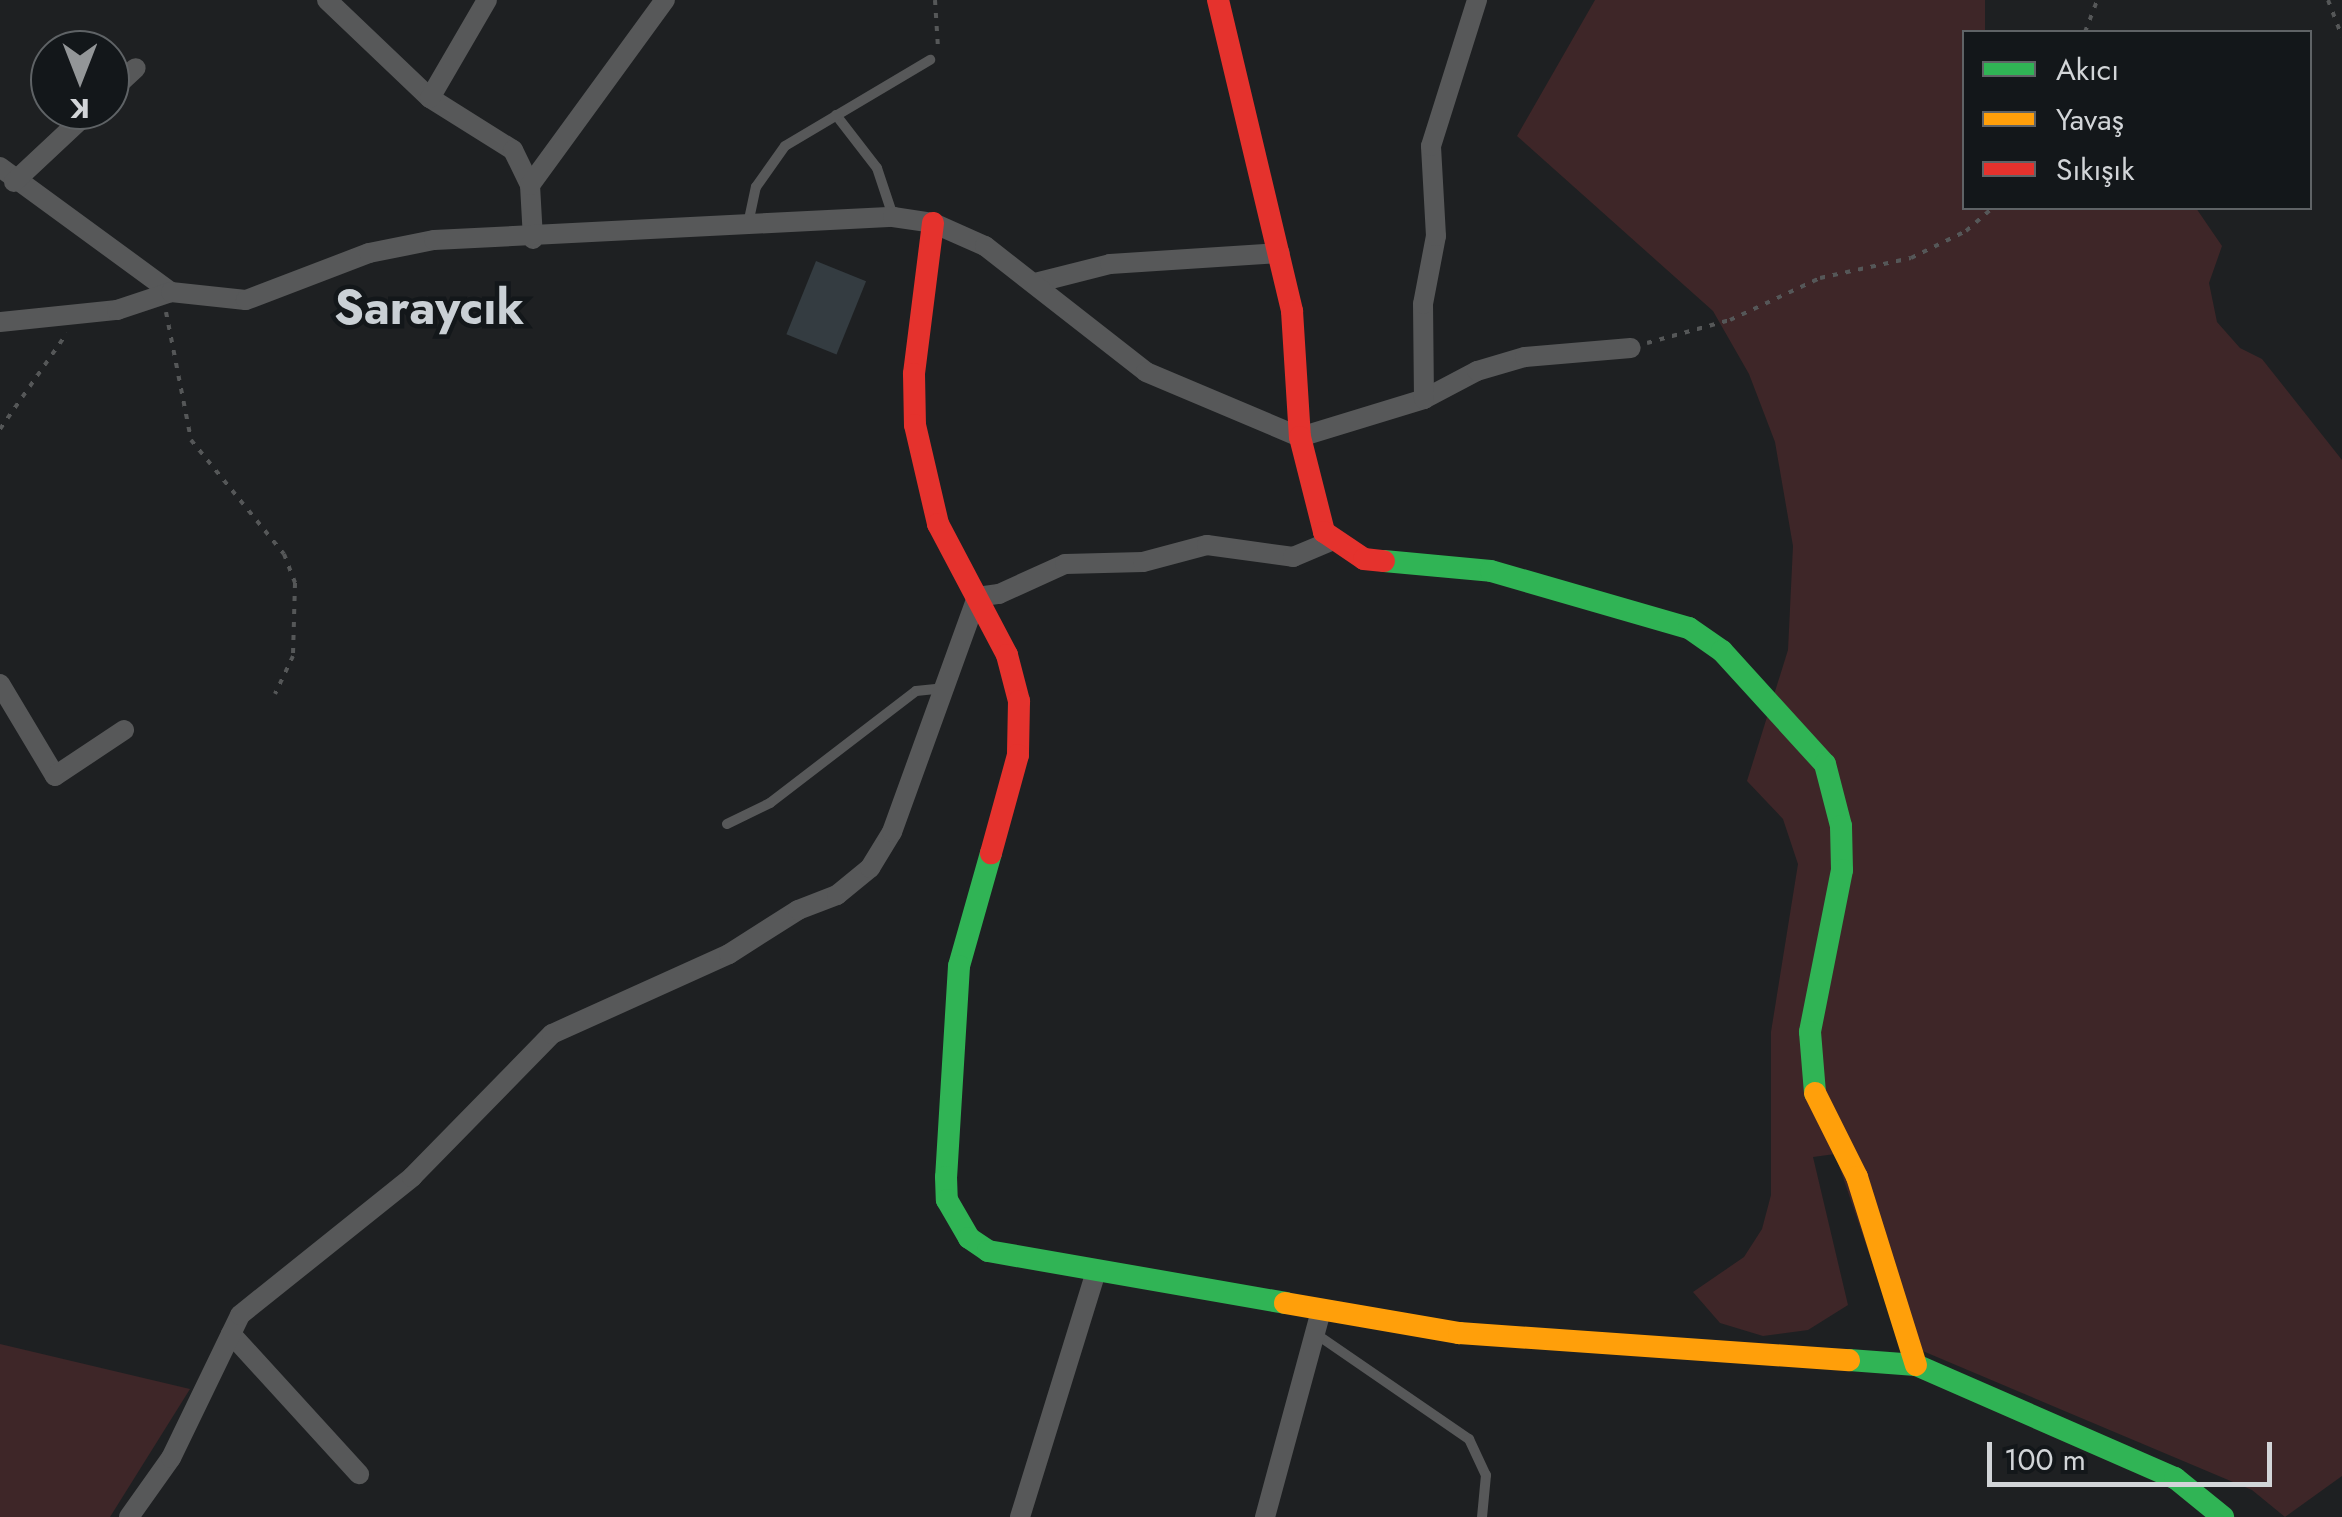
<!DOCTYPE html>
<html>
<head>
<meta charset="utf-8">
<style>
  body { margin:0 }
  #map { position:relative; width:2342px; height:1517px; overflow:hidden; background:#1e2022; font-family:Jost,sans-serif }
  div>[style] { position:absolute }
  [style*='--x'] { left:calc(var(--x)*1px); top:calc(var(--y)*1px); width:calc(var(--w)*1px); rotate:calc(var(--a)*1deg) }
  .green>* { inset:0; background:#3e2628 }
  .building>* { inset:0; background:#343c41; transform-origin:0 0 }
  .path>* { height:4px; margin-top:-2px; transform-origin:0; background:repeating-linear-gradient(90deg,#555758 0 5px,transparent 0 13px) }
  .lane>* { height:10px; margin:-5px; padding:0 5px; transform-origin:5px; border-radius:5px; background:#575859 }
  .street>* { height:20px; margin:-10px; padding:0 10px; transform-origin:10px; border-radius:10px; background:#575859 }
  .fast>* { height:22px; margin:-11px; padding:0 11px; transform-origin:11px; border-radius:11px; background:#30b455 }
  .slow>* { height:22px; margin:-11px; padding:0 11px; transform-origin:11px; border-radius:11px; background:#ff9f0a }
  .jam>* { height:22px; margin:-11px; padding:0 11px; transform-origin:11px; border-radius:11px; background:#e5322d }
  span { translate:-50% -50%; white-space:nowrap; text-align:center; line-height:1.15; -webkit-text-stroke:9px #13171a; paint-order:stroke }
  .district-label { font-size:48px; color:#cad0d5; font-weight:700 }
  .legend { position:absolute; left:1962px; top:30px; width:350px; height:180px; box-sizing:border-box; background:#13171a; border:2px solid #5f6366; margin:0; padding:12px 18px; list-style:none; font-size:30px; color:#d2d5d8 }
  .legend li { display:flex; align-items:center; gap:20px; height:50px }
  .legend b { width:50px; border:2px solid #5f6366 }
  .north { position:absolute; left:30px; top:30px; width:100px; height:100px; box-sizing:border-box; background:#13171a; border:2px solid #5f6366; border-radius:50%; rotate:180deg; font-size:28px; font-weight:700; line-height:40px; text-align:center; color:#d2d5d8 }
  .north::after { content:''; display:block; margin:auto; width:35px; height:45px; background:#939698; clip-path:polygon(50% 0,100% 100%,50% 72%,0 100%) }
  .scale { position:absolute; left:1987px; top:1442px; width:285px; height:45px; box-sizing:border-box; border:5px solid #d2d5d8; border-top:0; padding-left:12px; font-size:30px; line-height:35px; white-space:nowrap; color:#d2d5d8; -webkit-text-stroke:8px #13171a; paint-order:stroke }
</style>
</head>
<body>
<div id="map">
  <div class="green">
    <i style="clip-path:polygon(1595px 0,1985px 0,1985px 32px,1964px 32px,1964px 208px,2196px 208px,2222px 246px,2209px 283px,2217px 322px,2240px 348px,2262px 359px,2342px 460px,2342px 1476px,2285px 1517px,2252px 1490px,1899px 1341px,1835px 1154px,1813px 1157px,1848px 1305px,1808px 1330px,1763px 1336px,1720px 1323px,1693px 1292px,1744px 1257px,1762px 1229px,1771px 1195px,1771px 1032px,1798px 864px,1783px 819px,1747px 781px,1788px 650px,1793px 546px,1775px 442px,1749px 374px,1713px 311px,1517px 136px)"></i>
    <i style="clip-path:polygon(0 1344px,190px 1389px,110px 1517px,0 1517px)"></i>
  </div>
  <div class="building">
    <i style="left:816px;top:261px;width:54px;height:79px;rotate:22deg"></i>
  </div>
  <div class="path">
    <i style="--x:935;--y:0;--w:48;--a:86.4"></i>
    <i style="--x:2328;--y:0;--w:39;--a:69"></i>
    <i style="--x:2085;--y:32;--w:34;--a:-69"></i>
    <i style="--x:166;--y:312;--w:130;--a:78.9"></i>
    <i style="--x:191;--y:440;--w:147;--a:50.8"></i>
    <i style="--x:284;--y:554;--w:31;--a:69"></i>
    <i style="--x:295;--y:583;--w:73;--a:91.6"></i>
    <i style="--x:293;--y:656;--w:42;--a:115.3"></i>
    <i style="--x:1647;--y:343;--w:86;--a:-15.5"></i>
    <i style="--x:1730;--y:320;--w:99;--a:-25"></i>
    <i style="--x:1820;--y:278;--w:93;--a:-12.4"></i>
    <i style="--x:1911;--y:258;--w:61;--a:-26.1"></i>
    <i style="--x:1966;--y:231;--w:35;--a:-41"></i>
    <i style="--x:0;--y:429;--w:117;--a:-55.1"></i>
  </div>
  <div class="lane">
    <i style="--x:836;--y:115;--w:67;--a:52.3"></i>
    <i style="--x:877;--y:168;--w:51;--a:71.6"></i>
    <i style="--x:748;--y:224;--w:38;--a:-78"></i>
    <i style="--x:756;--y:187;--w:50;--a:-54.7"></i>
    <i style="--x:785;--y:146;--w:169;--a:-30.7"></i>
    <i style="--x:727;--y:824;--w:48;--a:-26"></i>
    <i style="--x:770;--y:803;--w:184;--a:-37.5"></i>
    <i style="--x:916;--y:691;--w:27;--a:-6"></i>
    <i style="--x:1316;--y:1334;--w:186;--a:34.5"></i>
    <i style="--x:1469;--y:1439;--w:40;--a:65"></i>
    <i style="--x:1486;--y:1475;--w:42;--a:95.4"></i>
  </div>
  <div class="street">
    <i style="--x:327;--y:0;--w:142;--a:43.6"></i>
    <i style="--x:430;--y:98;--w:98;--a:32.1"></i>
    <i style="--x:513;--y:150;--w:39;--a:64"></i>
    <i style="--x:530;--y:185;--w:54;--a:86.8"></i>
    <i style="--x:110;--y:92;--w:35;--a:-43"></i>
    <i style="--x:430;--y:98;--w:113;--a:-59.8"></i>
    <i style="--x:0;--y:167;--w:212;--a:36.2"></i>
    <i style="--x:14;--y:182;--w:105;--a:-43.1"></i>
    <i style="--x:530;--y:185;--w:229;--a:-53.9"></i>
    <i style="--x:1035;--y:283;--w:77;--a:-14.2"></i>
    <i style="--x:1110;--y:264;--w:170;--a:-3.7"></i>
    <i style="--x:0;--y:322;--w:118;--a:-5.9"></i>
    <i style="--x:117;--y:310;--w:57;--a:-18.4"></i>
    <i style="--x:171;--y:292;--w:75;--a:6.1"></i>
    <i style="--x:246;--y:300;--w:132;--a:-20.9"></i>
    <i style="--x:369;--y:253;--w:66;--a:-11.3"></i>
    <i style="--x:434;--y:240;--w:460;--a:-2.9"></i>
    <i style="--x:893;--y:217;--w:40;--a:8.5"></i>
    <i style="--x:933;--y:223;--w:57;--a:23.9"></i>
    <i style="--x:985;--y:246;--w:204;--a:38"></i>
    <i style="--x:1146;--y:372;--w:167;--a:22.9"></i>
    <i style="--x:1300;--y:437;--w:130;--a:-17"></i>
    <i style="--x:1424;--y:399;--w:60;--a:-27.8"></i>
    <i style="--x:1477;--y:371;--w:50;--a:-16.3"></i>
    <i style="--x:1525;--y:357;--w:106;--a:-4.9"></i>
    <i style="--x:1424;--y:399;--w:95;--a:-90.6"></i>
    <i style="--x:1423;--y:304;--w:69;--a:-79.2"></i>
    <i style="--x:1436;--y:236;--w:90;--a:-93.2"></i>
    <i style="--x:1431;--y:146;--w:153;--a:-72.5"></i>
    <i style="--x:0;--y:684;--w:107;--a:59.1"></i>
    <i style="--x:55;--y:776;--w:83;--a:-33.7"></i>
    <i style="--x:231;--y:1334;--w:190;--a:47.6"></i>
    <i style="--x:129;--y:1517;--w:72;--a:-54.6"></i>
    <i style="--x:171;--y:1458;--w:159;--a:-64.2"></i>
    <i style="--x:240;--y:1315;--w:221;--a:-38.7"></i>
    <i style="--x:412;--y:1177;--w:200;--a:-45.6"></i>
    <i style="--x:552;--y:1034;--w:194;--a:-24.3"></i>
    <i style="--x:729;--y:954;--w:82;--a:-32.5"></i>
    <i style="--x:798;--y:910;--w:42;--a:-21"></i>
    <i style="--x:837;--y:895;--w:43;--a:-39.3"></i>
    <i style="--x:870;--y:868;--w:42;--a:-58.6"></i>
    <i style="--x:892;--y:832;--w:250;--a:-70.1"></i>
    <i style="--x:977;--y:597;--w:22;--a:-8"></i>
    <i style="--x:999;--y:594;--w:72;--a:-24.4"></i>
    <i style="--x:1065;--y:564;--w:78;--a:-1.5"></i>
    <i style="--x:1143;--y:562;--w:66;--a:-14.9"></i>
    <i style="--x:1207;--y:545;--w:87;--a:7.9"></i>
    <i style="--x:1293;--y:557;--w:41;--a:-22.8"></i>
    <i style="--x:1020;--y:1517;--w:257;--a:-72.8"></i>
    <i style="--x:1265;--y:1517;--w:213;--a:-74.8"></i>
  </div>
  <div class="fast">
    <i style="--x:1384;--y:561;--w:107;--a:5.3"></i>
    <i style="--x:1491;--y:571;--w:206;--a:16.1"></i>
    <i style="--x:1689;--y:628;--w:40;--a:34.9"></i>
    <i style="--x:1722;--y:651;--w:153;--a:47.7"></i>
    <i style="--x:1825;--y:764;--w:64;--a:75.5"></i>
    <i style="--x:1841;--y:826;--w:44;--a:88.7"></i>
    <i style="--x:1842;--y:870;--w:165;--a:101.2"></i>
    <i style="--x:1810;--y:1032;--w:61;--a:85.3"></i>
    <i style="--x:991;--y:853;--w:117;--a:105.8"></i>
    <i style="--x:959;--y:966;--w:211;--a:93.5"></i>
    <i style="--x:946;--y:1177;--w:23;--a:88"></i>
    <i style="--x:947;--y:1200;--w:44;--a:59.9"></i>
    <i style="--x:969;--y:1238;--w:23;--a:34"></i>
    <i style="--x:988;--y:1251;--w:302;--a:9.9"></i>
    <i style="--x:1849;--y:1360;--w:67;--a:4.3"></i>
    <i style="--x:1916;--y:1365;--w:283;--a:23.6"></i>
    <i style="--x:2175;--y:1478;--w:62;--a:39.1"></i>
  </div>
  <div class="slow">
    <i style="--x:1815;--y:1093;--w:94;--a:63.4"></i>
    <i style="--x:1857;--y:1177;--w:197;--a:72.6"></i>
    <i style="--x:1285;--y:1303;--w:177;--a:9.8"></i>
    <i style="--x:1459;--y:1333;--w:391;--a:4"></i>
  </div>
  <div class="jam">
    <i style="--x:1218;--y:0;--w:320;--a:76.6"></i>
    <i style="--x:1292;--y:311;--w:126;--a:86.4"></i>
    <i style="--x:1300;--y:437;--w:98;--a:75.8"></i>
    <i style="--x:1324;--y:532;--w:48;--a:34"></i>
    <i style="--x:1364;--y:559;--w:20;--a:6"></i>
    <i style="--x:933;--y:223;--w:152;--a:97.2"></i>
    <i style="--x:914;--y:374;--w:51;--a:88.9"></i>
    <i style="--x:915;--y:425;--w:102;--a:76.9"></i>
    <i style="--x:938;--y:524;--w:148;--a:62.2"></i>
    <i style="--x:1007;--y:655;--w:48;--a:75.4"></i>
    <i style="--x:1019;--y:701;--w:54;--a:91.1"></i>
    <i style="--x:1018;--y:755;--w:102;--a:105.4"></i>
  </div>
  <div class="district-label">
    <span style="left:429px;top:308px">Saraycık</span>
  </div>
  <ul class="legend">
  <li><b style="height:12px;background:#30b455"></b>Akıcı</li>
  <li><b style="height:12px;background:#ff9f0a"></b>Yavaş</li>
  <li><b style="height:12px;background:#e5322d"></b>Sıkışık</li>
  </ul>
  <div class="north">K</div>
  <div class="scale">100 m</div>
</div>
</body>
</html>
